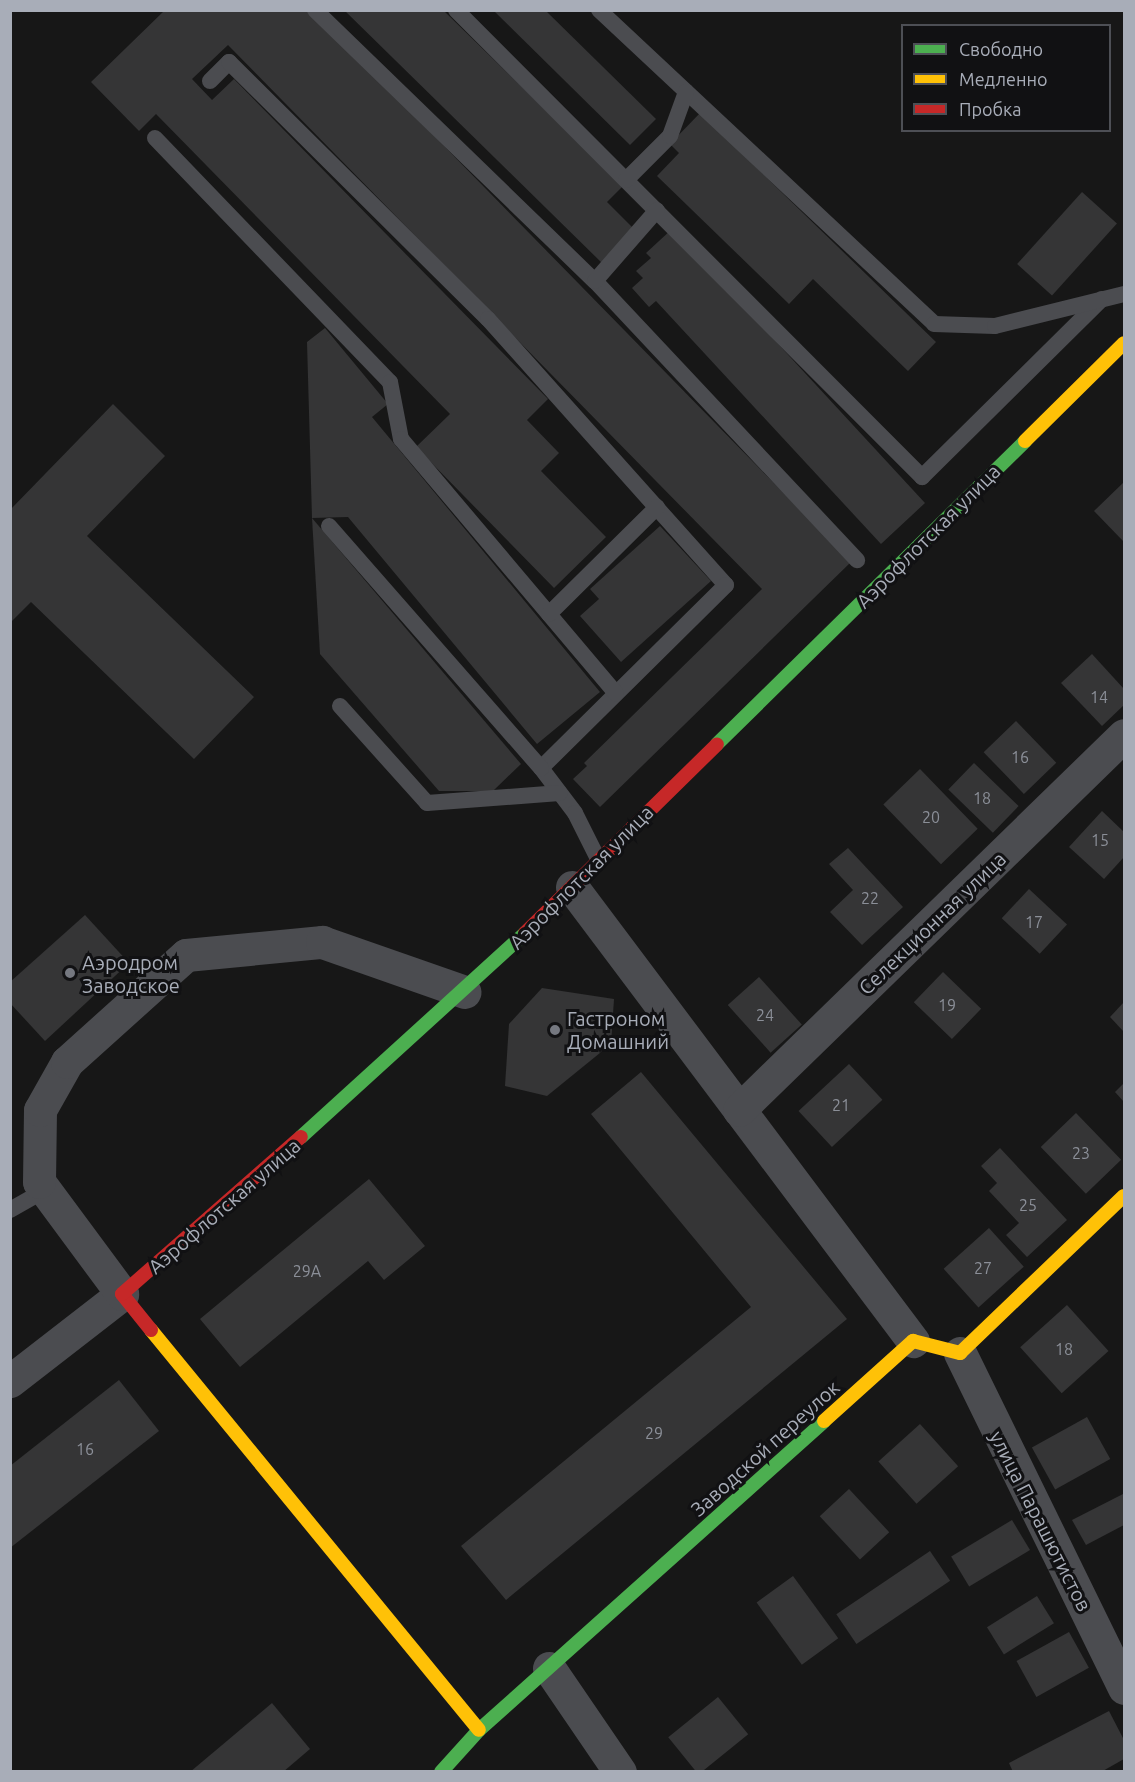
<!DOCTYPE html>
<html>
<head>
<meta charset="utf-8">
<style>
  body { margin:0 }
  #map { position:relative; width:1135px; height:1782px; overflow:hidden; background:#171717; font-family:Ubuntu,sans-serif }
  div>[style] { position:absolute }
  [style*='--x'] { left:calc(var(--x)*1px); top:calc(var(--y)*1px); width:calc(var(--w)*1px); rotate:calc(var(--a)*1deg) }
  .building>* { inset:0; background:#353536; transform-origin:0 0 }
  .lane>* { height:16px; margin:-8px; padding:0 8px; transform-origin:8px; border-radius:8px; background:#4b4c50 }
  .street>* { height:33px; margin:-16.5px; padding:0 16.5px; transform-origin:16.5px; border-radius:16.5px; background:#4b4c50 }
  .fast>* { height:14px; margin:-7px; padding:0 7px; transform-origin:7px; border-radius:7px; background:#4caf50 }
  .slow>* { height:14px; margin:-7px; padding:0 7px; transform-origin:7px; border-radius:7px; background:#ffc107 }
  .jam>* { height:14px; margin:-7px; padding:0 7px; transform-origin:7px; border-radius:7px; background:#c62828 }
  .dots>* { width:16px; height:16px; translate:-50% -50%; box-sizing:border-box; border:3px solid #111113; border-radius:50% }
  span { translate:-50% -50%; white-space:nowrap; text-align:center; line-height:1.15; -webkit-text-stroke:6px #111113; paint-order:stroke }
  .number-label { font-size:16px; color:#8b8f98 }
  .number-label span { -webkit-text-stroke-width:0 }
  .street-label { font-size:20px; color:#a8adb8 }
  .poi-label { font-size:20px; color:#a8adb8 }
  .left { translate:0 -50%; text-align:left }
  .frame { position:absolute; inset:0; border:12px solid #a8adb8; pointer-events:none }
  .legend { position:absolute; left:901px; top:24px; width:210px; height:108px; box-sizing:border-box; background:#111113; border:2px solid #4d4f55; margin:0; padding:8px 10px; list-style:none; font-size:18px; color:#a8adb8 }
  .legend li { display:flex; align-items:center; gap:12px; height:30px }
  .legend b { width:30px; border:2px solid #4d4f55 }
</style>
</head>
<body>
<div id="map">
  <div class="building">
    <i style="clip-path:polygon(165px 10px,311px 10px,851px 562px,600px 807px,573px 779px,587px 766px,584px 763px,762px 589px,228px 45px,192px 79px,212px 100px,234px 79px,548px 399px,527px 420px,559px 453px,541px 471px,606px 537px,554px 588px,416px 447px,450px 414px,156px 114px,139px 131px,91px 82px)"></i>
    <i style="clip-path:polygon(344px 10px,443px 10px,623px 186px,607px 202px,636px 231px,603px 264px)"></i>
    <i style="clip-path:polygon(493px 10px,545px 10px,656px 119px,630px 145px)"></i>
    <i style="clip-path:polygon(700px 113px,936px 342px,908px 371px,813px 279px,789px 304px,657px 176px,679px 153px,670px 144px)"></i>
    <i style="left:1082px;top:192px;width:47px;height:97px;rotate:42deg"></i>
    <i style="clip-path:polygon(672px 229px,925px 503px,881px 544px,656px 301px,649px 307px,632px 288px,643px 278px,636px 271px,651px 258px,646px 253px)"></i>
    <i style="clip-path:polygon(325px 328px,388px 404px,372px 417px,600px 692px,537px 744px,348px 517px,312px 518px,307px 342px)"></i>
    <i style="clip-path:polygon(113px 404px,165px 456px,87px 536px,254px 697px,194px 759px,31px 602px,10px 623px,10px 510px)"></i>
    <i style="clip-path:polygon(1124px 482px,1124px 542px,1094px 511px)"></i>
    <i style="clip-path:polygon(312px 518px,521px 764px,493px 791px,439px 791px,320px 654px)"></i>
    <i style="clip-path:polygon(660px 526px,711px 581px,621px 662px,580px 616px,599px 599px,590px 589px)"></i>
    <i style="clip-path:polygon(1092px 654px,1124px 689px,1124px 705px,1102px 726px,1061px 683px)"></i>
    <i style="left:1016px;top:721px;width:58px;height:45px;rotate:46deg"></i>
    <i style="left:974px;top:763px;width:62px;height:37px;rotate:44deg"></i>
    <i style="left:920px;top:769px;width:83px;height:51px;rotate:46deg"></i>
    <i style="clip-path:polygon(1102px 811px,1124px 832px,1124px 857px,1104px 879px,1069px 847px)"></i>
    <i style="clip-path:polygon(848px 848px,903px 907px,862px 945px,830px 912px,853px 890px,829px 864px)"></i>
    <i style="left:1029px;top:889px;width:52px;height:40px;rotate:43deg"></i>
    <i style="clip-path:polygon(85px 915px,129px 963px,45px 1041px,10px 1003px,10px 982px)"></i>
    <i style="left:943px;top:972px;width:53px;height:42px;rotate:44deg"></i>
    <i style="left:759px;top:977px;width:64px;height:42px;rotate:48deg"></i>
    <i style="clip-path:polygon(542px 988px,614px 999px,611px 1044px,547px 1096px,505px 1086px,509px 1024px)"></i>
    <i style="clip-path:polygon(1124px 1002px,1124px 1032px,1110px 1017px)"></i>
    <i style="left:849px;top:1064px;width:49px;height:69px;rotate:47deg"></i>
    <i style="clip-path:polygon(641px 1072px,847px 1319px,506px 1600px,461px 1546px,751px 1307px,591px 1114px)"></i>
    <i style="clip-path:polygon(1124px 1083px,1124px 1102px,1115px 1092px)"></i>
    <i style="left:1076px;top:1113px;width:65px;height:49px;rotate:46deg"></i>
    <i style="clip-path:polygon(1000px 1148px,1067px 1220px,1027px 1257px,1006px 1235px,1019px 1223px,989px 1191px,997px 1183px,981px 1166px)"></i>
    <i style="clip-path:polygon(369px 1179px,425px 1246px,384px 1280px,368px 1261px,240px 1367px,200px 1319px)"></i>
    <i style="left:989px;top:1228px;width:52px;height:61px;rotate:48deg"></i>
    <i style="left:1067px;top:1305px;width:62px;height:63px;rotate:48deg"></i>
    <i style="clip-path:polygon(119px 1380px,159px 1431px,10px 1548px,10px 1466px)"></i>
    <i style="left:1087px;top:1417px;width:48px;height:63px;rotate:61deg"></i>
    <i style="left:920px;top:1424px;width:57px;height:56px;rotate:48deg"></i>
    <i style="left:849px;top:1489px;width:59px;height:40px;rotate:47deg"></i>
    <i style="clip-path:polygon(1123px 1494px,1124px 1525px,1086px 1545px,1072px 1520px)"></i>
    <i style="left:1012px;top:1520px;width:35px;height:71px;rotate:59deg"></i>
    <i style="left:930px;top:1551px;width:36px;height:113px;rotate:56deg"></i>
    <i style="left:793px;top:1576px;width:77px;height:45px;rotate:54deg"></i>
    <i style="left:1037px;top:1596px;width:32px;height:59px;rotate:58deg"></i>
    <i style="left:1069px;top:1632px;width:41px;height:60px;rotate:61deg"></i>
    <i style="left:718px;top:1697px;width:48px;height:64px;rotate:51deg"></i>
    <i style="clip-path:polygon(272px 1703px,310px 1749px,283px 1772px,190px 1772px)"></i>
    <i style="clip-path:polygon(1109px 1711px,1124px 1740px,1124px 1759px,1101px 1772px,1013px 1772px,1009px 1763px)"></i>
  </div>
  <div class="lane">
    <i style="--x:315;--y:10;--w:390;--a:44.1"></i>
    <i style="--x:595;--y:281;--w:383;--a:46.8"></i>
    <i style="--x:456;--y:10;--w:660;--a:45.06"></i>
    <i style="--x:922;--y:477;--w:253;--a:-44.7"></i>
    <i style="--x:599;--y:10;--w:459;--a:43.1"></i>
    <i style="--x:934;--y:324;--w:61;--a:1.9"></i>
    <i style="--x:995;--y:326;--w:133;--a:-13.9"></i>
    <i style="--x:210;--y:81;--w:27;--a:-45"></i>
    <i style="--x:229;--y:62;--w:365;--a:44.8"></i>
    <i style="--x:488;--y:319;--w:357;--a:48.2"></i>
    <i style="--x:726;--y:585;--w:260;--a:135.3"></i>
    <i style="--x:541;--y:768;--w:56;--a:52.9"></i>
    <i style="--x:575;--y:813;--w:54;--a:63.4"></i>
    <i style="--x:155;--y:138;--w:339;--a:46.1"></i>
    <i style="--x:390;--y:382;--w:58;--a:79.1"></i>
    <i style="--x:401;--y:439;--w:333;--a:49.8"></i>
    <i style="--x:626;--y:180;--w:62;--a:-45"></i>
    <i style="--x:670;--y:136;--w:47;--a:-70"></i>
    <i style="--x:595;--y:281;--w:94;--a:-48.9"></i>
    <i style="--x:329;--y:526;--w:322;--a:48.8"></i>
    <i style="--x:549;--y:614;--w:152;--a:-44.7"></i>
    <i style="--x:340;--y:706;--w:130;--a:48.1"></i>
    <i style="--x:427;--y:803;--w:133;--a:-4.3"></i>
    <i style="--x:10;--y:1210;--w:40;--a:-29.7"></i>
  </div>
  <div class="street">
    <i style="--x:572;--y:887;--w:568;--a:53.09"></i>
    <i style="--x:739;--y:1110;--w:537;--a:-44.25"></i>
    <i style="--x:960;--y:1353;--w:373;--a:63.9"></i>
    <i style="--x:10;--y:1381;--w:142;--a:-37.8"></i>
    <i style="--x:122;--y:1294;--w:139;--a:-126.5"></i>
    <i style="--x:39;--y:1182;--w:72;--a:-89.2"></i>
    <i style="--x:40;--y:1110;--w:55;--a:-60.6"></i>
    <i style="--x:67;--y:1062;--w:160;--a:-42"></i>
    <i style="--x:186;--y:955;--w:137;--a:-5.5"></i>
    <i style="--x:322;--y:942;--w:151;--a:19.3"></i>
    <i style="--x:549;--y:1668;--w:126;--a:55.7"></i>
  </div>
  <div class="fast">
    <i style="--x:717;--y:744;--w:432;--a:-44.5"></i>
    <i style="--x:301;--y:1137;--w:303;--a:-42.3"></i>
    <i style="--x:441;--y:1772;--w:57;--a:-47.9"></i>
    <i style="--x:479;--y:1730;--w:463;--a:-41.8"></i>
  </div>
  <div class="slow">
    <i style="--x:1025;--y:441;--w:139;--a:-44.7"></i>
    <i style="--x:151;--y:1330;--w:517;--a:50.65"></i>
    <i style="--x:824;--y:1421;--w:120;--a:-42"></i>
    <i style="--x:913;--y:1341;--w:49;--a:14.3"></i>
    <i style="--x:960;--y:1353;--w:227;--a:-43.8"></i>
  </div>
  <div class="jam">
    <i style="--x:525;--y:933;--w:269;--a:-44.5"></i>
    <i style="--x:151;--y:1330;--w:46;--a:-128.9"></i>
    <i style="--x:122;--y:1294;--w:238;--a:-41.3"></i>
  </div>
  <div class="dots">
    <i style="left:70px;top:973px;background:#757880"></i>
    <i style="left:555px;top:1030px;background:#757880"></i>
  </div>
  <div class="number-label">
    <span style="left:1099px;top:697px">14</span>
    <span style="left:1020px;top:757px">16</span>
    <span style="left:982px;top:798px">18</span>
    <span style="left:931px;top:817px">20</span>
    <span style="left:1100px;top:840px">15</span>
    <span style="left:870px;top:898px">22</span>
    <span style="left:1034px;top:922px">17</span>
    <span style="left:947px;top:1005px">19</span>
    <span style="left:765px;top:1015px">24</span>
    <span style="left:841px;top:1105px">21</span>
    <span style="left:1081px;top:1153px">23</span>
    <span style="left:1028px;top:1205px">25</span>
    <span style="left:983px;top:1268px">27</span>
    <span style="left:307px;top:1271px">29А</span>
    <span style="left:1064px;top:1349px">18</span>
    <span style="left:654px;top:1433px">29</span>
    <span style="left:85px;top:1449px">16</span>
  </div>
  <div class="street-label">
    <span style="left:928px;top:536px;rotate:-45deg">Аэрофлотская улица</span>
    <span style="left:581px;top:877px;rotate:-45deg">Аэрофлотская улица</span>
    <span style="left:932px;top:923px;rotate:-44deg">Селекционная улица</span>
    <span style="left:224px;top:1206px;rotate:-41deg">Аэрофлотская улица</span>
    <span style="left:765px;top:1448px;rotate:-42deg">Заводской переулок</span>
    <span style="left:1041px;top:1521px;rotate:63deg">улица Парашютистов</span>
  </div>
  <div class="poi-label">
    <span class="left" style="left:82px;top:974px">Аэродром<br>Заводское</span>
    <span class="left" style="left:567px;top:1030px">Гастроном<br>Домашний</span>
  </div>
  <div class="frame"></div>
  <ul class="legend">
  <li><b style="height:8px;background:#4caf50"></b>Свободно</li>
  <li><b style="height:8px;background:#ffc107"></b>Медленно</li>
  <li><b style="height:8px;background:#c62828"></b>Пробка</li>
  </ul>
</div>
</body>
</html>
